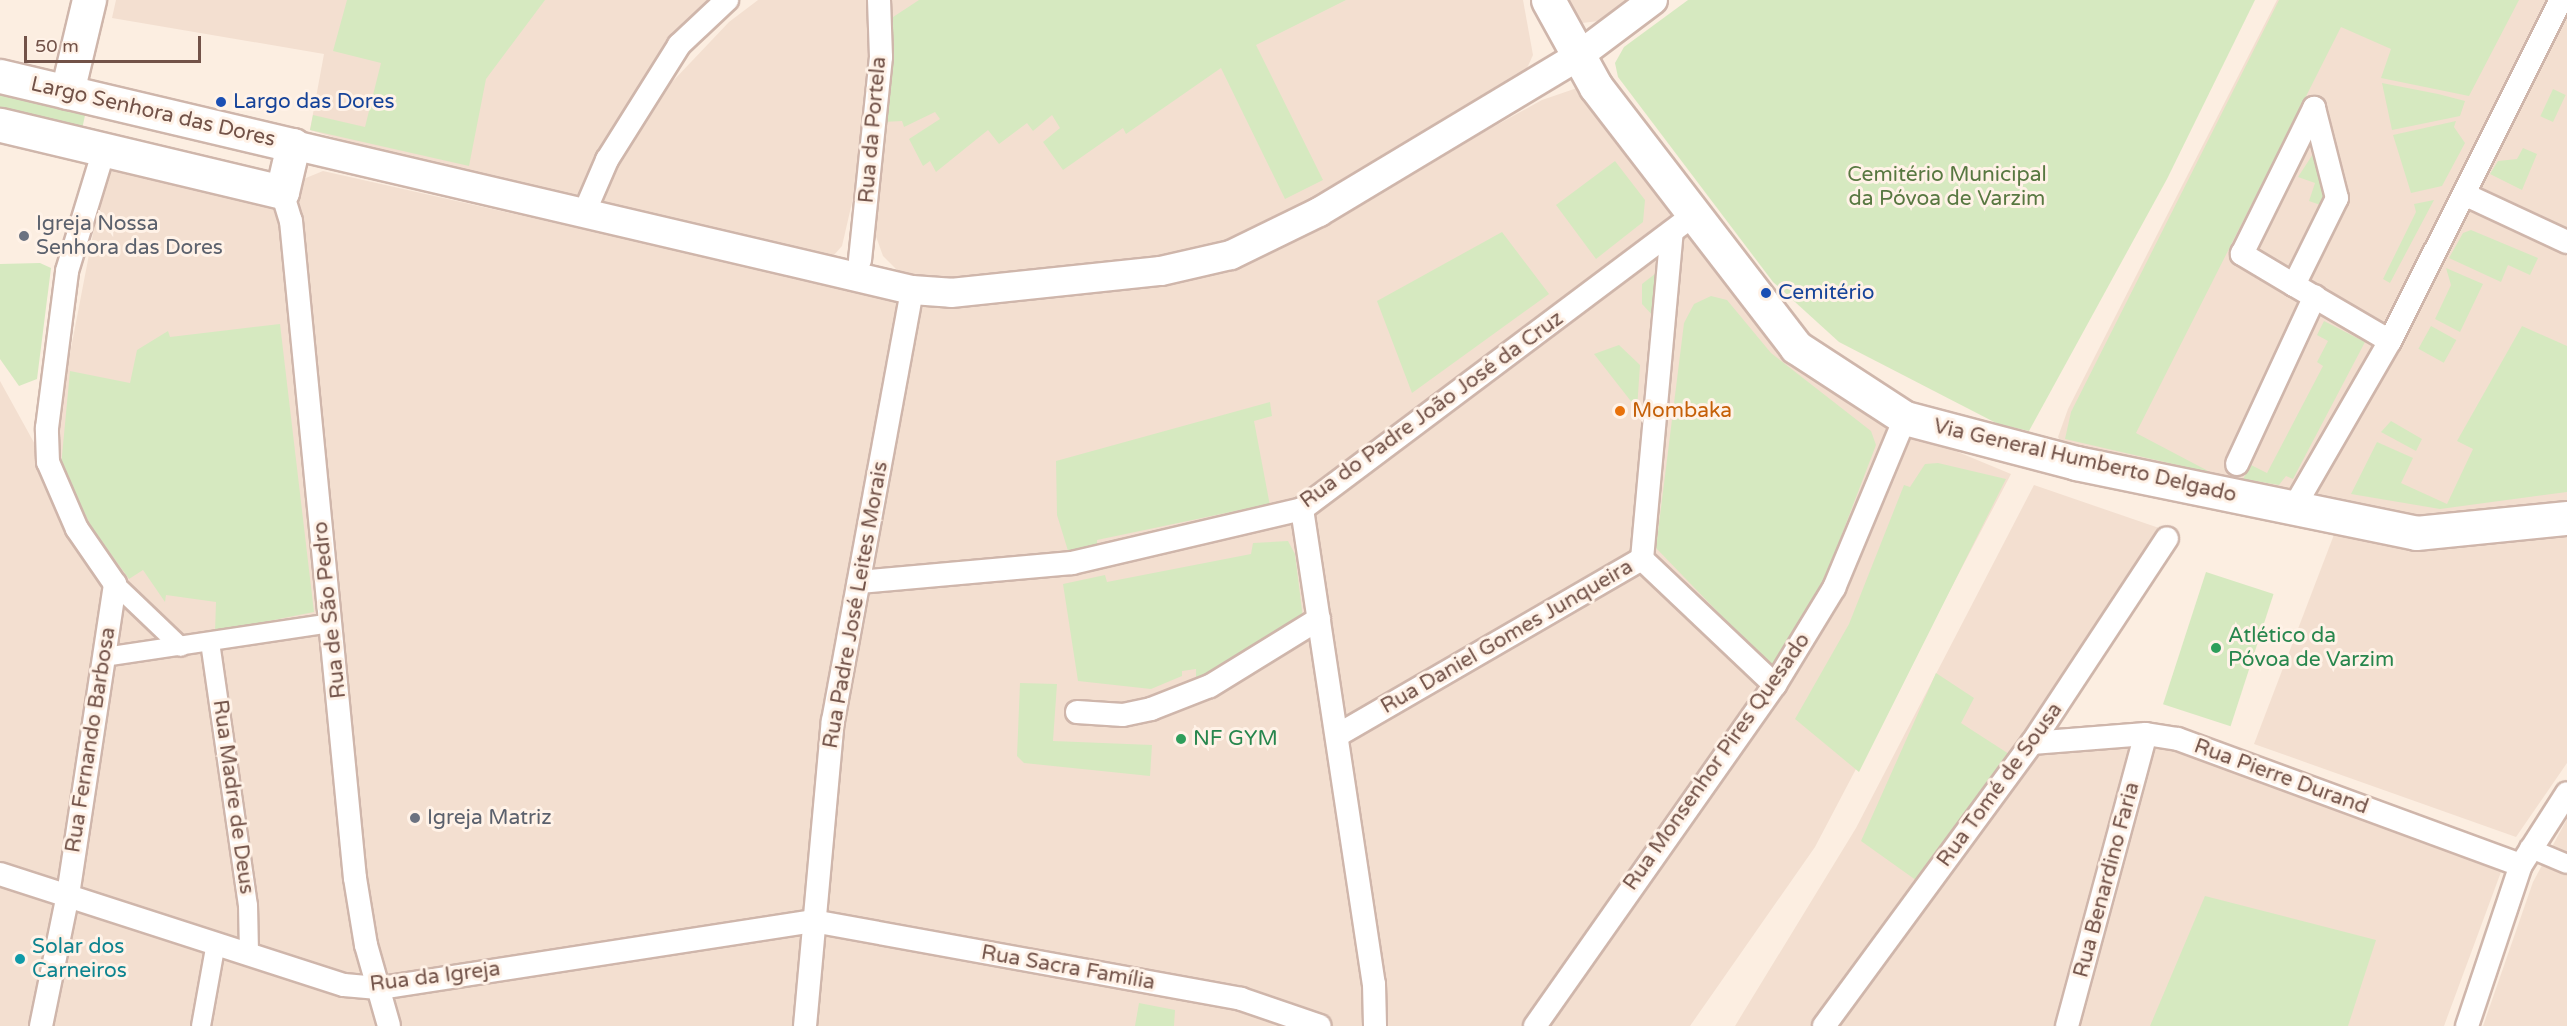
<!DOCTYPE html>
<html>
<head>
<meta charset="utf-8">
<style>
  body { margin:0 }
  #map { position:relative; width:2567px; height:1026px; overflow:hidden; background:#fceee1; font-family:"Varela Round",sans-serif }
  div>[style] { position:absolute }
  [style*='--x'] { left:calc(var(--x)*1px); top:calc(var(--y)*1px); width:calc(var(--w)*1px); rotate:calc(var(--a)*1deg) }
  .residential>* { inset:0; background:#f3dfd0 }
  .green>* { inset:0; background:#d6e9c0; transform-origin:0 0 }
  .roads { filter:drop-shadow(2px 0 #cfb6ab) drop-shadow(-2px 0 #cfb6ab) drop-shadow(0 2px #cfb6ab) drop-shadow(0 -2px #cfb6ab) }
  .pedestrian>* { height:18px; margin:-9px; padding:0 9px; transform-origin:9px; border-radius:9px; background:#fff }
  .minor>* { height:22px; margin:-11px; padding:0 11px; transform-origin:11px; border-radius:11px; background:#fff }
  .tertiary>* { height:28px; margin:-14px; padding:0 14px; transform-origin:14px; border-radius:14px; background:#fff }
  .secondary>* { height:33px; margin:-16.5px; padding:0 16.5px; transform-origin:16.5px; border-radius:16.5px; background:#fff }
  .dots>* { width:16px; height:16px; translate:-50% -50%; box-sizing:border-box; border:3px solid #fff2e7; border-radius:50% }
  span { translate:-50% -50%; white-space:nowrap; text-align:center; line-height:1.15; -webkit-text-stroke:6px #fff2e7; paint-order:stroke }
  .transit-label { font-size:21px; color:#164399 }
  .left { translate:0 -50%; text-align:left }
  .street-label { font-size:21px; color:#725248 }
  .park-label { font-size:21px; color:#587841 }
  .worship-label { font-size:21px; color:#5b616d }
  .food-label { font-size:21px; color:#c56008 }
  .leisure-label { font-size:21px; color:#27864d }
  .culture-label { font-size:21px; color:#0d838f }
  .scale { position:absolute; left:24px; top:36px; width:177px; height:27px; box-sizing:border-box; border:3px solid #725248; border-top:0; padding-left:8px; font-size:18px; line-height:21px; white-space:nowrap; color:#725248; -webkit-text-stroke:4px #fff2e7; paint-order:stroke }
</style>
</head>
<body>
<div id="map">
  <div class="residential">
    <i style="clip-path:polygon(116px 0,725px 0,595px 181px,577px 195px,554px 198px,462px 177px,310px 130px,324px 54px,112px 18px)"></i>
    <i style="clip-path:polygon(758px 0,870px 0,872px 38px,857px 181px,842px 246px,834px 255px,820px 258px,604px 209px,601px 195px,672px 82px,729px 22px)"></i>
    <i style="clip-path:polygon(890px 0,1523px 0,1533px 55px,1524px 75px,1249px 238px,1201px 254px,942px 285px,901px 274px,883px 256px,869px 217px)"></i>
    <i style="clip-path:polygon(1564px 0,1635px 0,1599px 21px,1582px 23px)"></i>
    <i style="clip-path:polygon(2277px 0,2567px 0,2567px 506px,2418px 519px,2066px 452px,2058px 437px,2068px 409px)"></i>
    <i style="clip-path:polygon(1577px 88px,1705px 251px,1859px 411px,2011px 474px,1815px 847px,1690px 1026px,0 1026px,0 381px,48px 468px,106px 166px,252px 200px,323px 171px,894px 299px,1121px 288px,1210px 275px,1289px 240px,1542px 100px)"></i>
    <i style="clip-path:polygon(2034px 485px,2159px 528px,2038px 724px,2084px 730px,2144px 725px,2206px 736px,2508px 853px,2444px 1026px,1735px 1026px,1856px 828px)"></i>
    <i style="clip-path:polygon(2567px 529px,2567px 763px,2516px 837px,2254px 744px,2335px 532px)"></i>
    <i style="clip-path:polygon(2567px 819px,2567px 1026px,2483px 1026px,2533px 882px)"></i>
  </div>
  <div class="green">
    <i style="clip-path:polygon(347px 0,545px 0,486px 79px,469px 166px,310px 130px,313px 115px,365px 127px,381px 63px,333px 51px)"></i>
    <i style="clip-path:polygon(919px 0,1346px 0,1256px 45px,1323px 180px,1285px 199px,1221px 68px,1126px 134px,1123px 128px,1063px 170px,1043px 142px,1060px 128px,1052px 115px,1033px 131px,1027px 123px,999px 144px,988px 130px,936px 172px,930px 161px,923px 166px,909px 139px,940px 119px,935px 112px,904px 127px,902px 121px,882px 122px,890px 19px)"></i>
    <i style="clip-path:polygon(1688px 0,2255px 0,2167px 179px,2029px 431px,1998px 424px,1839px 342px,1773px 282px,1618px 77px,1615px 63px,1624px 47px)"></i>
    <i style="clip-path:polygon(2279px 0,2519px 0,2469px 96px,2381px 78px,2391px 49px,2341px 27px,2136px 433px,2212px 473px,2065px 439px,2071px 412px)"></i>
    <i style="clip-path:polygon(2382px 83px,2438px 94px,2465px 101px,2460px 116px,2392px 130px)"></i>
    <i style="clip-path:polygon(0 89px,87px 106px,81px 134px,0 114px)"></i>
    <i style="left:2553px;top:89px;width:14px;height:30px;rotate:25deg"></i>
    <i style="clip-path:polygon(2456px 121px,2454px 127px,2465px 143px,2442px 186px,2411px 193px,2393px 135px)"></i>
    <i style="clip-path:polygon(2523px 148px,2537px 154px,2522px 190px,2490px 174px,2498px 161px,2517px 159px)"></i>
    <i style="clip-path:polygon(2313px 154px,2315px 156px,2329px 208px,2309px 201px,2315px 183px,2298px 177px)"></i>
    <i style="clip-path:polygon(1615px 161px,1645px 200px,1643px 222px,1596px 259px,1556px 205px)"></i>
    <i style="clip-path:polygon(2434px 200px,2390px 283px,2383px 279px,2416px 212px,2414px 204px)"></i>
    <i style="clip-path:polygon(2471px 230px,2538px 258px,2530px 275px,2508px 265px,2501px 282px,2449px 258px,2463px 233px)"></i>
    <i style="clip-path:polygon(1502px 232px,1549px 294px,1412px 393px,1377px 301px)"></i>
    <i style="clip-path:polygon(40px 263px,51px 268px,37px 379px,19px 386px,0 359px,0 264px)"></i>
    <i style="clip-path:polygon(2446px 268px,2483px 284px,2460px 332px,2435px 319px,2451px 285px)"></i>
    <i style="clip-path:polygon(1660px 270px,1655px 318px,1642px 304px,1642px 284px)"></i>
    <i style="clip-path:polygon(1711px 296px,1727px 300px,1771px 353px,1871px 431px,1876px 445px,1816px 602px,1778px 667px,1769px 665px,1656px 548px,1684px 323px,1694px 304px)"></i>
    <i style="clip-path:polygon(2324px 321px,2365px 342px,2293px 479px,2286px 476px,2279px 485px,2243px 479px,2251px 465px,2267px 473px,2323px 366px,2317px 362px,2328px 341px,2317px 335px)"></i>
    <i style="clip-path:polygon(280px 324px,314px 612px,215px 632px,216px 602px,166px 595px,165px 602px,143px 570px,129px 579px,92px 528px,61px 466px,70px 371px,130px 383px,137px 350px,168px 331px,170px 337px)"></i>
    <i style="left:2431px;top:326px;width:29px;height:26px;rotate:29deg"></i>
    <i style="clip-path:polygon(2522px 326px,2567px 346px,2567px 492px,2440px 509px,2351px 494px,2377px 442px,2413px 458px,2401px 483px,2447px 504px,2473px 449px,2457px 441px)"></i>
    <i style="clip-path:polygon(1619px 345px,1640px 365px,1637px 409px,1594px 354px)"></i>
    <i style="clip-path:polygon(1270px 402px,1272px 416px,1254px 421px,1271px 511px,1247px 517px,1245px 509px,1097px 540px,1097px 548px,1069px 554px,1057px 515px,1056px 461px)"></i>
    <i style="clip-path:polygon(2391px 421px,2422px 439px,2416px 451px,2381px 432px)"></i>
    <i style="clip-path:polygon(1938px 463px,2006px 479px,1859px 772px,1795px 719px,1849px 624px,1904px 485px,1910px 487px,1925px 464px)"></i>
    <i style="clip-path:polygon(1288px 541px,1295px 554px,1303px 618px,1205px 678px,1196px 678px,1196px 669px,1182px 671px,1182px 676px,1151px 689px,1078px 681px,1063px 584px,1105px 575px,1107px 582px,1251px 554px,1253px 543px)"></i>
    <i style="left:2206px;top:572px;width:71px;height:139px;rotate:18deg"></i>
    <i style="clip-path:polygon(1936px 673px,1974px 698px,1961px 723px,2009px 754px,1920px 883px,1861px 841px)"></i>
    <i style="clip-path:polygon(1020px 683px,1057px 684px,1053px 741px,1152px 745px,1150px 776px,1024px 763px,1017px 756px)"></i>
    <i style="clip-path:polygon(2205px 896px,2376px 940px,2348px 1026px,2150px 1026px)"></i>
    <i style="clip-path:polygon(1139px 1003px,1175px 1010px,1174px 1026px,1135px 1026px)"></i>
  </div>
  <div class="roads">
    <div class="pedestrian">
      <i style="--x:115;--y:584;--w:91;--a:43.7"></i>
      <i style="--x:210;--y:642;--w:266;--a:81.8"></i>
      <i style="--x:248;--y:905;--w:47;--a:88.8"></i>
      <i style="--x:104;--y:657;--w:230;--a:-8.5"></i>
      <i style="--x:2529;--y:848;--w:41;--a:22.8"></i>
      <i style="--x:201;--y:1026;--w:84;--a:-79.8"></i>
    </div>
    <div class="minor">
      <i style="--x:282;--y:192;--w:30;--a:73"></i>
      <i style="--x:291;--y:221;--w:660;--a:84.44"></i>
      <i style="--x:355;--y:878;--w:68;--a:80.7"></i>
      <i style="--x:366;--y:945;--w:84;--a:74.1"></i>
      <i style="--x:2466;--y:195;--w:111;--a:25"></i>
      <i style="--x:585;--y:211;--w:56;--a:-66.7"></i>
      <i style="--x:607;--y:160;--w:136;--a:-57.9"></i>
      <i style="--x:679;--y:45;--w:66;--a:-43.2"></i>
      <i style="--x:860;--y:260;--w:204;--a:-84.1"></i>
      <i style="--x:881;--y:57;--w:57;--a:-92"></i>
      <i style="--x:2294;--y:285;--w:61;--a:-149.2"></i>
      <i style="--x:2242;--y:254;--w:163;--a:-63.7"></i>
      <i style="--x:2314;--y:108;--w:93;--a:75.7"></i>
      <i style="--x:2337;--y:198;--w:97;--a:116.3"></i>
      <i style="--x:2294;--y:285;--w:111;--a:30.3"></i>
      <i style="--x:2237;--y:464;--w:185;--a:-65.1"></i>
      <i style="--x:1302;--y:509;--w:480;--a:81.4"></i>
      <i style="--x:1374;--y:984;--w:42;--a:88.6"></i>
      <i style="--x:2293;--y:509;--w:194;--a:-60"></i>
      <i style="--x:2390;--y:341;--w:381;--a:-63.4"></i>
      <i style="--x:1642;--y:559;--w:183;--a:43.5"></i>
      <i style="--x:859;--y:582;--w:214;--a:-5.1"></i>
      <i style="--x:1072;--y:563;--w:236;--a:-13.2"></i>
      <i style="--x:1302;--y:509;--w:488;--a:-36.9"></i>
      <i style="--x:1077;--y:712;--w:46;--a:3.7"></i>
      <i style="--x:1123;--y:715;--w:29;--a:-12"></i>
      <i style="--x:1151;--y:709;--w:63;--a:-21.3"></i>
      <i style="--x:1210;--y:686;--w:128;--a:-31.6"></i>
      <i style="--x:1338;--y:735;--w:351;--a:-30.1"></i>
      <i style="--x:1642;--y:559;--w:328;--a:-84.8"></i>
      <i style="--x:2032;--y:743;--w:114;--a:-4.5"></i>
      <i style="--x:2146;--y:734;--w:32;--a:9"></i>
      <i style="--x:2178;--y:739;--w:365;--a:20.2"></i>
      <i style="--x:0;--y:874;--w:361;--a:17.9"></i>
      <i style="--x:344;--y:985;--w:37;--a:5"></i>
      <i style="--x:381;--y:988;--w:437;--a:-8.8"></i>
      <i style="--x:813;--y:921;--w:435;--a:10.3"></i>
      <i style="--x:1241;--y:999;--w:83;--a:18.9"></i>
      <i style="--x:41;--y:1026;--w:134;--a:-78.4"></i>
      <i style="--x:68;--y:895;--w:315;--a:-81.4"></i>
      <i style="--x:115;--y:584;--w:67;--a:-124.6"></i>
      <i style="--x:77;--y:529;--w:73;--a:-113.4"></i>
      <i style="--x:48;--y:462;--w:34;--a:-92"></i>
      <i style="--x:47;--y:428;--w:158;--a:-82.7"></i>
      <i style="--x:67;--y:271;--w:127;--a:-73"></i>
      <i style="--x:805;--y:1026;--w:306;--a:-84.8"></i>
      <i style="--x:833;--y:721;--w:438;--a:-79.6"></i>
      <i style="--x:1535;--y:1026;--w:417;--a:-54.9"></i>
      <i style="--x:1775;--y:685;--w:114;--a:-58.7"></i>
      <i style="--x:1834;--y:588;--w:184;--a:-67.3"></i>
      <i style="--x:1824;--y:1026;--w:351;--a:-53.7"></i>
      <i style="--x:2032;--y:743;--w:245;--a:-56.6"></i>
      <i style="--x:2067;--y:1026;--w:302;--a:-74.9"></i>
      <i style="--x:2467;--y:1026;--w:170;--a:-71.5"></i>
      <i style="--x:2521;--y:865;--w:85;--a:-57.4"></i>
    </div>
    <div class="tertiary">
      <i style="--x:293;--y:145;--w:636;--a:13.18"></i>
      <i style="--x:912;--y:290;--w:39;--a:4"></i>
      <i style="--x:951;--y:293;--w:211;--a:-6"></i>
      <i style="--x:1161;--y:271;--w:72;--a:-12.9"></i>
      <i style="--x:1231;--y:255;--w:98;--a:-26"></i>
      <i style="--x:1319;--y:212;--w:301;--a:-31"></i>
      <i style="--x:1577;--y:57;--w:95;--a:-36.9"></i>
    </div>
    <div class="secondary">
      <i style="--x:1548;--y:0;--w:99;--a:61.1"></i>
      <i style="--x:1596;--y:87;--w:328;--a:52.4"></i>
      <i style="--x:1796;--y:347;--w:130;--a:33.1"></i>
      <i style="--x:1905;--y:418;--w:177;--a:14.7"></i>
      <i style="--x:2076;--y:463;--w:347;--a:11.6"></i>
      <i style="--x:2416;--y:533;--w:152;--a:-5.7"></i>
      <i style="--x:0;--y:76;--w:301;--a:13.3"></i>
      <i style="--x:293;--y:145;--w:48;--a:103.2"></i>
      <i style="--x:282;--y:192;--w:290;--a:-166.6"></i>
      <i style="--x:67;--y:92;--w:95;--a:-76.6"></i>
    </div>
  </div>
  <div class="dots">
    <i style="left:221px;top:102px;background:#1a4fb4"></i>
    <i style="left:24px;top:236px;background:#6b7280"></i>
    <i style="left:1766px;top:293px;background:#1a4fb4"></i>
    <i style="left:1620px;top:411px;background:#e8710a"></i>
    <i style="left:2216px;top:648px;background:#2e9e5b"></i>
    <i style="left:1181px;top:739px;background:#2e9e5b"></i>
    <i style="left:415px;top:818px;background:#6b7280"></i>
    <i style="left:20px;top:959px;background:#0f9aa8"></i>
  </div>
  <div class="transit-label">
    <span class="left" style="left:233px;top:102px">Largo das Dores</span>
    <span class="left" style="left:1778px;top:293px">Cemitério</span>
  </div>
  <div class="street-label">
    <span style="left:153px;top:112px;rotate:13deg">Largo Senhora das Dores</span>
    <span style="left:873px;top:130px;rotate:-85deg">Rua da Portela</span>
    <span style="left:1432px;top:410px;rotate:-36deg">Rua do Padre João José da Cruz</span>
    <span style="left:2085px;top:461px;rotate:13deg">Via General Humberto Delgado</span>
    <span style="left:856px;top:605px;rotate:-80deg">Rua Padre José Leites Morais</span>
    <span style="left:330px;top:610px;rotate:-96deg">Rua de São Pedro</span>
    <span style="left:1507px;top:637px;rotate:-30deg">Rua Daniel Gomes Junqueira</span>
    <span style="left:91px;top:740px;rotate:-81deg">Rua Fernando Barbosa</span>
    <span style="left:1717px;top:762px;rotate:-55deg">Rua Monsenhor Pires Quesado</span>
    <span style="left:2281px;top:777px;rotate:20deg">Rua Pierre Durand</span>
    <span style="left:2000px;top:785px;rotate:-54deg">Rua Tomé de Sousa</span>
    <span style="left:233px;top:797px;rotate:82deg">Rua Madre de Deus</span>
    <span style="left:2107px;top:880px;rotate:-75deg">Rua Benardino Faria</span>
    <span style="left:1068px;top:968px;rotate:10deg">Rua Sacra Família</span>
    <span style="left:435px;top:977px;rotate:-7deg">Rua da Igreja</span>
  </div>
  <div class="park-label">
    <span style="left:1947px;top:187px">Cemitério Municipal<br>da Póvoa de Varzim</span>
  </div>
  <div class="worship-label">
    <span class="left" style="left:36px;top:236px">Igreja Nossa<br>Senhora das Dores</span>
    <span class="left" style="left:427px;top:818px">Igreja Matriz</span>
  </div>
  <div class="food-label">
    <span class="left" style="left:1632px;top:411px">Mombaka</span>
  </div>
  <div class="leisure-label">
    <span class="left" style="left:2228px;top:648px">Atlético da<br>Póvoa de Varzim</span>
    <span class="left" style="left:1193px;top:739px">NF GYM</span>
  </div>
  <div class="culture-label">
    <span class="left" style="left:32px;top:959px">Solar dos<br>Carneiros</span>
  </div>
  <div class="scale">50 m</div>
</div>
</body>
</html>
